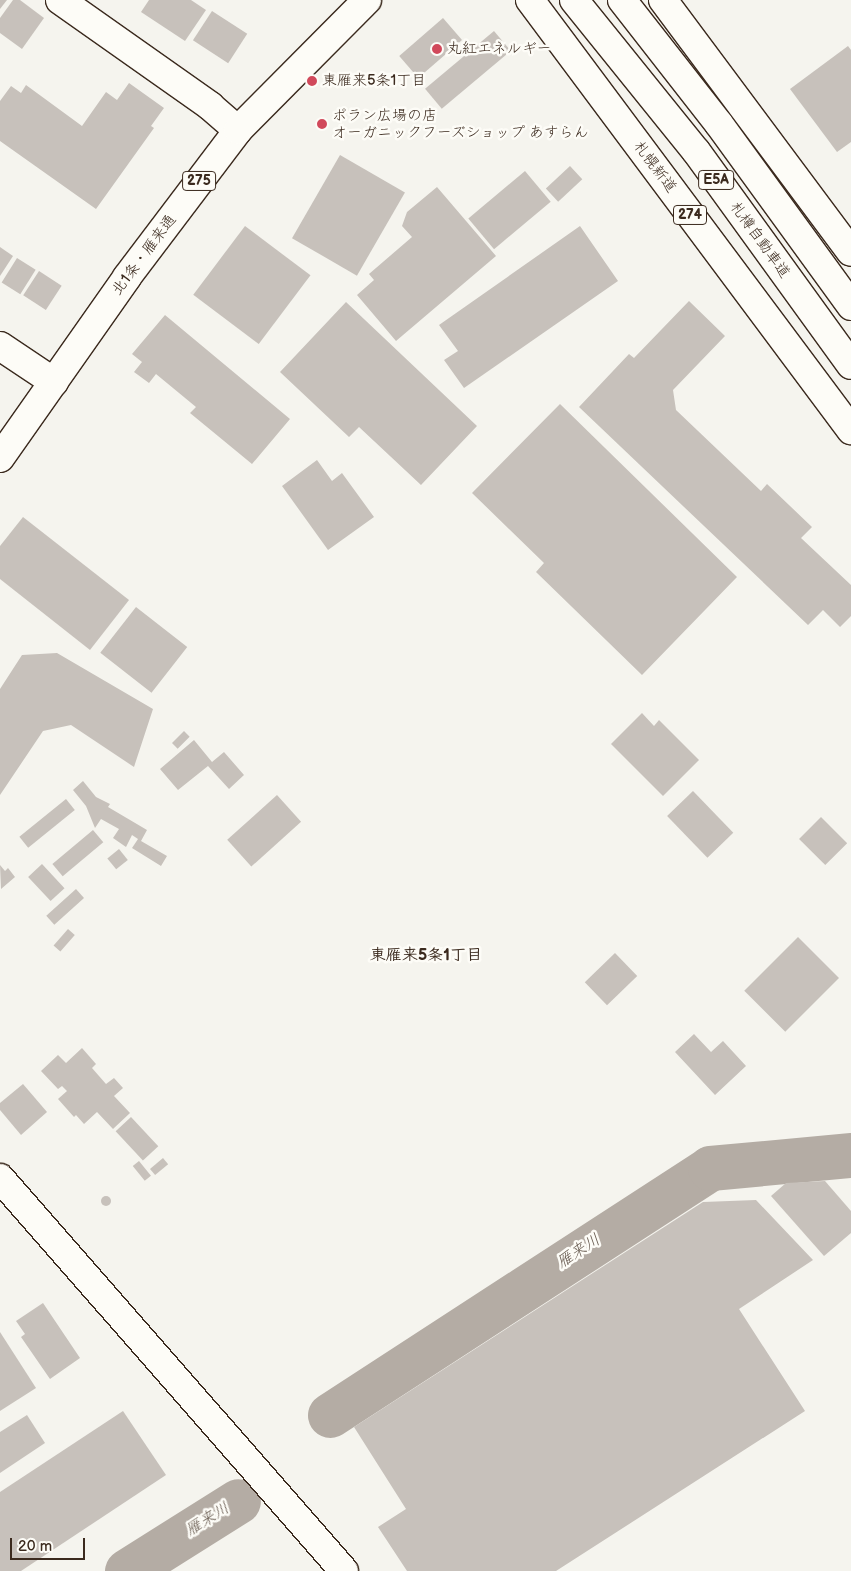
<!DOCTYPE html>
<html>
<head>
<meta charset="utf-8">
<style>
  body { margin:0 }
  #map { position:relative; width:851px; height:1571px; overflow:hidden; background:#f5f4ee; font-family:"Balsamiq Sans","Klee One",sans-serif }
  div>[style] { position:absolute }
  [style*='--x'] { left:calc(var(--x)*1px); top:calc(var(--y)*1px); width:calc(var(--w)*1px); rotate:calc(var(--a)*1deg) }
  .river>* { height:45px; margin:-22.5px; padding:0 22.5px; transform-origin:22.5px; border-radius:22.5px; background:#b4aca4 }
  .building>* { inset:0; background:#c7c1bb; transform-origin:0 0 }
  .round { border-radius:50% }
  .roads { filter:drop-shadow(1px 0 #3b2a1e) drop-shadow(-1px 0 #3b2a1e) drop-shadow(0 1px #3b2a1e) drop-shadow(0 -1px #3b2a1e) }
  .minor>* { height:28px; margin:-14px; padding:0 14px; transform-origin:14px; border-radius:14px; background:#fdfcf7 }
  .highway>* { height:28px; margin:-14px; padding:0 14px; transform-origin:14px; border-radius:14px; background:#fdfcf7 }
  .dots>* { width:14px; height:14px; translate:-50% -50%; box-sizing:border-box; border:2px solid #fdfcf7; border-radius:50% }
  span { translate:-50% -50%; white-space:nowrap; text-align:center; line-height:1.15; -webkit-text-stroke:5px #fdfcf7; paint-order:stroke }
  .shield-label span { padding:1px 4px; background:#fdfcf7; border:1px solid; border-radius:4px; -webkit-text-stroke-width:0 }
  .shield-label { font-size:14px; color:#3b2a1e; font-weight:700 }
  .poi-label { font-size:15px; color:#3b2a1e }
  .left { translate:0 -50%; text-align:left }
  .street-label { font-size:15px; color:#3b2a1e }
  .neighbourhood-label { font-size:16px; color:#3b2a1e; font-weight:700 }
  .water-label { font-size:16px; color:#65584d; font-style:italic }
  .scale { position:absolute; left:10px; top:1538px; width:75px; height:22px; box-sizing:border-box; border:2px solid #3b2a1e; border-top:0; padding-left:6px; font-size:15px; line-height:18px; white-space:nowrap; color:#3b2a1e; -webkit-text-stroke:4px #fdfcf7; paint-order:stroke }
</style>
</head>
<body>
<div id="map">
  <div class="river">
    <i style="--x:330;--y:1415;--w:453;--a:-33"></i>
    <i style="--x:710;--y:1168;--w:142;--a:-5.3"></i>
    <i style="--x:127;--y:1571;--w:131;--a:-32.2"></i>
  </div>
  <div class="building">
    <i style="clip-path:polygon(0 0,7px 0,0 9px)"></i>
    <i style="clip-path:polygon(13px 0,20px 0,44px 18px,22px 49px,0 33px,0 18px)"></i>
    <i style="clip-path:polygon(149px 0,191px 0,206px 10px,185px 41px,141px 12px)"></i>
    <i style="left:212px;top:11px;width:42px;height:35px;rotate:33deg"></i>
    <i style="left:443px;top:18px;width:29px;height:58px;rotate:49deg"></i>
    <i style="left:494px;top:31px;width:26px;height:90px;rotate:50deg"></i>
    <i style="clip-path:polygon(848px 46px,851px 50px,851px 142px,837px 152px,790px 89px)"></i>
    <i style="clip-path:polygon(129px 83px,164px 108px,151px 126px,154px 128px,96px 209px,0 141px,0 101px,11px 86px,21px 93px,26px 85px,82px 126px,106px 92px,117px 100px)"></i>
    <i style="left:340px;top:155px;width:75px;height:96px;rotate:30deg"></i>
    <i style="left:570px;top:166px;width:18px;height:33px;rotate:47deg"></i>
    <i style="left:525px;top:171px;width:40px;height:74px;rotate:50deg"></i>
    <i style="clip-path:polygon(437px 187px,496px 256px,396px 341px,357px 295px,374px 280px,369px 274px,412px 237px,402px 226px,407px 212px)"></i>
    <i style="left:245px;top:226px;width:82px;height:86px;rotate:37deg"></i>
    <i style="clip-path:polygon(580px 226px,618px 281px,464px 388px,444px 360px,458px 351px,439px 325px)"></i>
    <i style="clip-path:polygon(0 247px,13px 256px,0 276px)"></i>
    <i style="left:17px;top:258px;width:22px;height:29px;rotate:32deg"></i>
    <i style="left:39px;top:271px;width:27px;height:29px;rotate:33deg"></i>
    <i style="clip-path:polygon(689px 301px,725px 336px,673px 390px,676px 410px,761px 491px,767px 484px,812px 527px,801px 538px,851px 585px,851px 616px,840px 627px,823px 610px,808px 625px,579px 407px,629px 354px,634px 358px)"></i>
    <i style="clip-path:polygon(346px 302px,477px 426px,421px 485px,359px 427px,349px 437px,280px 372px)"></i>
    <i style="clip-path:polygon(165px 315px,290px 419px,252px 464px,190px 413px,196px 407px,156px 374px,149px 383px,134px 372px,142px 362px,132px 354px)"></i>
    <i style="clip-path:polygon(560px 404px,737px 577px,642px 675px,536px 572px,544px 563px,472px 493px)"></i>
    <i style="clip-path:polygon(317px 460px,332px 481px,342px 473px,374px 517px,328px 550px,282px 486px)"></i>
    <i style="clip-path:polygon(23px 517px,129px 600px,90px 650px,0 579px,0 546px)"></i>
    <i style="left:136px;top:607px;width:65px;height:58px;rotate:38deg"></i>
    <i style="clip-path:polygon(57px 653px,153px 709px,134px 767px,71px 725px,43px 731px,0 795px,0 689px,22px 655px)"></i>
    <i style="clip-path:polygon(642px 713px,654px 726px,659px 720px,699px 760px,663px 796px,611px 744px)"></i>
    <i style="left:184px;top:731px;width:8px;height:17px;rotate:45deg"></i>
    <i style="clip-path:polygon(194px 740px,212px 762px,224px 752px,244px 775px,229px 789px,208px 766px,178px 790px,160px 769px)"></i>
    <i style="clip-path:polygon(83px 781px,96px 797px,110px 804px,108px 807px,147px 830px,141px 841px,167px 856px,161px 866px,132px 848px,138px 839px,132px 835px,126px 847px,113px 838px,119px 829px,101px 819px,95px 828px,86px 806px,73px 790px)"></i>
    <i style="left:693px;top:791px;width:58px;height:36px;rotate:46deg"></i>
    <i style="left:277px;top:795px;width:36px;height:67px;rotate:48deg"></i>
    <i style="left:66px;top:799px;width:14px;height:60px;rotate:51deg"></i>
    <i style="left:821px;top:817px;width:37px;height:31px;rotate:45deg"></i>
    <i style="left:93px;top:830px;width:16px;height:53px;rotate:50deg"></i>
    <i style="left:119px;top:849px;width:14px;height:15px;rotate:51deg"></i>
    <i style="left:42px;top:864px;width:33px;height:19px;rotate:47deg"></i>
    <i style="clip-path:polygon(0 865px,5px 871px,8px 868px,15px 877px,1px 889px)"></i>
    <i style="left:76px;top:889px;width:12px;height:40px;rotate:48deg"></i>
    <i style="left:68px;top:929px;width:9px;height:22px;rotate:41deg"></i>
    <i style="left:798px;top:937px;width:58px;height:76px;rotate:45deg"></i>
    <i style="left:615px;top:953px;width:32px;height:42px;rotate:46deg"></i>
    <i style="clip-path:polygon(694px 1034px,711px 1052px,723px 1041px,746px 1066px,715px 1095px,675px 1052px)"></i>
    <i style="clip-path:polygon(82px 1048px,96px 1064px,92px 1068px,106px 1084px,114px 1078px,123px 1088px,114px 1096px,130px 1113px,113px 1129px,97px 1112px,84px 1124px,76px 1115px,74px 1117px,58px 1099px,67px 1091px,62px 1086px,58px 1089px,41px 1071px,58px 1055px,66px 1063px)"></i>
    <i style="clip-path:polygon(23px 1084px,47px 1112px,21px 1135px,0 1110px,0 1103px)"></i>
    <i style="left:131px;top:1117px;width:40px;height:21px;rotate:47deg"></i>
    <i style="left:163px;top:1158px;width:8px;height:17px;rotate:50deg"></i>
    <i style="left:139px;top:1161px;width:19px;height:8px;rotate:51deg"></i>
    <i style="clip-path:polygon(825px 1181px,851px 1211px,851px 1233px,824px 1256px,771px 1196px,786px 1183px)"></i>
    <i class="round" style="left:101px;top:1196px;width:10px;height:10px"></i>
    <i style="clip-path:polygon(756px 1200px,813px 1260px,739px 1309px,805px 1411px,556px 1571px,407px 1571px,378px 1527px,406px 1509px,354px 1427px,703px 1202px)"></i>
    <i style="clip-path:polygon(43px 1303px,80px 1358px,50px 1379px,21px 1337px,25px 1334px,16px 1321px)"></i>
    <i style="clip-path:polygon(0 1332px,36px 1388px,0 1411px)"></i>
    <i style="clip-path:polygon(123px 1411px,166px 1475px,21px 1571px,0 1571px,0 1492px)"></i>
    <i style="clip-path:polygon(27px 1415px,45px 1443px,0 1473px,0 1432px)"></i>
  </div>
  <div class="roads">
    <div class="minor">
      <i style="--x:60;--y:0;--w:184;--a:35.2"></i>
      <i style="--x:210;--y:106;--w:37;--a:41"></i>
      <i style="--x:0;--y:346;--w:65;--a:33.7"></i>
      <i style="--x:0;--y:1178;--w:522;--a:48.8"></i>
    </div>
    <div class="highway">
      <i style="--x:530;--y:0;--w:537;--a:53.26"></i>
      <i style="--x:574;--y:0;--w:194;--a:51.1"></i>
      <i style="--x:696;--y:151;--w:264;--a:54.1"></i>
      <i style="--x:622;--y:0;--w:157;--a:52"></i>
      <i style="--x:719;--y:124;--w:225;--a:54"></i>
      <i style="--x:663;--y:0;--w:314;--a:53.3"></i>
      <i style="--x:0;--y:458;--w:221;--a:-54.9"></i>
      <i style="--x:127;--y:277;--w:184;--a:-52.9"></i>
      <i style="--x:238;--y:130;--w:183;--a:-45.2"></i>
    </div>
  </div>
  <div class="dots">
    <i style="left:437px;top:49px;background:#d1495b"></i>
    <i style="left:312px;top:81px;background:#d1495b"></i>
    <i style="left:322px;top:124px;background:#d1495b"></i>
  </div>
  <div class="shield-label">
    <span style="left:716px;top:180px">E5A</span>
    <span style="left:199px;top:181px">275</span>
    <span style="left:690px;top:215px">274</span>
  </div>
  <div class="poi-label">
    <span class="left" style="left:447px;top:49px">丸紅エネルギー</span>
    <span class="left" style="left:322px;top:81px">東雁来5条1丁目</span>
    <span class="left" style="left:332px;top:124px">ポラン広場の店<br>オーガニックフーズショップ あすらん</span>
  </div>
  <div class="street-label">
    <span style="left:655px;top:167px;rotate:53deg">札幌新道</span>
    <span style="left:760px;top:240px;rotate:54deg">札樽自動車道</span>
    <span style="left:144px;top:255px;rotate:-53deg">北1条・雁来通</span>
  </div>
  <div class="neighbourhood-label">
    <span style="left:426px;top:956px">東雁来5条1丁目</span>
  </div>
  <div class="water-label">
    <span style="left:579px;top:1252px;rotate:-33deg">雁来川</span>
    <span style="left:208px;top:1520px;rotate:-32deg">雁来川</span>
  </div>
  <div class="scale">20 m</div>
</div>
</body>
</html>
